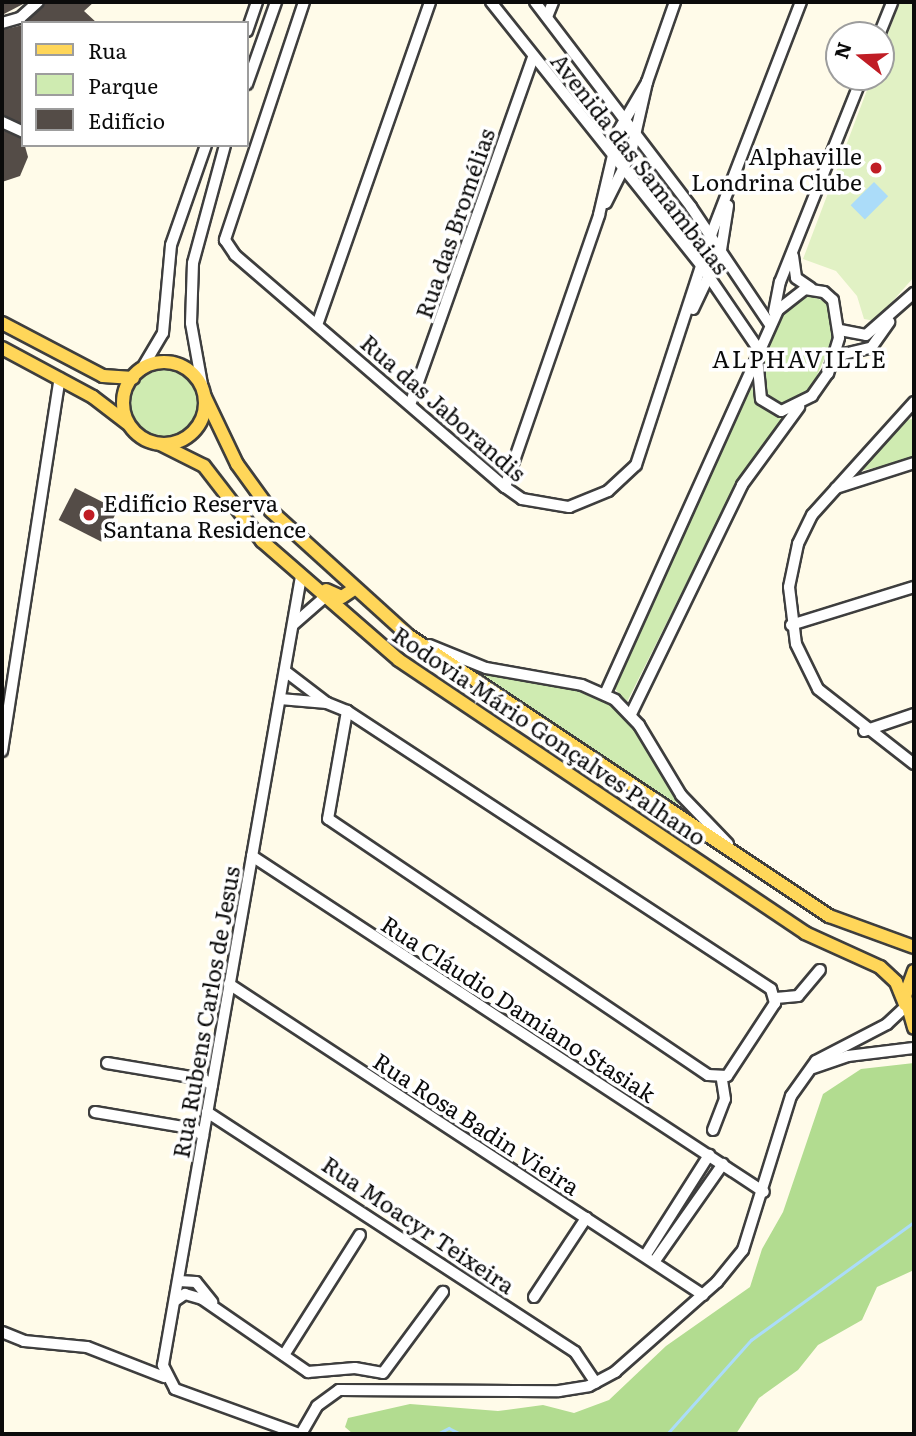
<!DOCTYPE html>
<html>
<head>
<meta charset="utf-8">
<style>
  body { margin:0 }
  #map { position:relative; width:916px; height:1436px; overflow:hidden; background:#fffbe9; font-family:Literata,serif }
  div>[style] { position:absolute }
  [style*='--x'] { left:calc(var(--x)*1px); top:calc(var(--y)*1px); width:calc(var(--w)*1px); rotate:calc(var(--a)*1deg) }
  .green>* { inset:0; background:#cfebb1 }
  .round { border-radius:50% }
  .forest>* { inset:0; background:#b2dc90 }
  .pitch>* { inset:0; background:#e1f1c4 }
  .water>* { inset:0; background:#abdcf9; transform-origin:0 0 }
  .stream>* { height:2.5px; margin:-1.25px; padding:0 1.25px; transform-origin:1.25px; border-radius:1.25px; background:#abdcf9 }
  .building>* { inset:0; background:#544c47; transform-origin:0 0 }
  .roads { filter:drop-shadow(2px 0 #3e3e3e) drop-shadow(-2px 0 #3e3e3e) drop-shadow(0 2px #3e3e3e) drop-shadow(0 -2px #3e3e3e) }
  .minor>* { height:10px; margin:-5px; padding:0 5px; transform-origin:5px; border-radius:5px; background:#fff }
  .major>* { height:12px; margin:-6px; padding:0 6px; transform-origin:6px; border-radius:6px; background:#ffd659 }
  .major>.ring { margin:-6px; padding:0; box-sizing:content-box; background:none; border:12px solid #ffd659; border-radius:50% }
  .dots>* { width:19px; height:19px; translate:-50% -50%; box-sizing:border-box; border:4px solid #fff; border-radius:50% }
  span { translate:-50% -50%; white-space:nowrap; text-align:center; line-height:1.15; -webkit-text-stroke:7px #fff; paint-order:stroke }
  .poi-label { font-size:23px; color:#0b0b0b }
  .right { translate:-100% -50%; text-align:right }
  .left { translate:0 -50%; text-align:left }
  .street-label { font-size:23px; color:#0b0b0b }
  .neighbourhood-label { font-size:24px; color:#0b0b0b; letter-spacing:2px }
  .frame { position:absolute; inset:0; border:4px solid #0b0b0b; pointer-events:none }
  .legend { position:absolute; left:21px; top:21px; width:228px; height:126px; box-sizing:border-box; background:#fff; border:2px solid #9d9d9d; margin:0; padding:9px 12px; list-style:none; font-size:21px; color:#0b0b0b }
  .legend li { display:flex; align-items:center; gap:14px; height:35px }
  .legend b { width:35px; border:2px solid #9d9d9d }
  .north { position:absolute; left:825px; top:21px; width:70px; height:70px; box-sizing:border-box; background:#fff; border:2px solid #9d9d9d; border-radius:50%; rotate:288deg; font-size:19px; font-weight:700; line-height:28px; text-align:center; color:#0b0b0b }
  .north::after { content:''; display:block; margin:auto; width:24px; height:32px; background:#c01d25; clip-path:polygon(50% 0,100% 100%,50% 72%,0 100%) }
</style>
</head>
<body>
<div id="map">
  <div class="green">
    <i style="clip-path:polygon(807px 294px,828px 303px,834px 337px,810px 391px,781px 406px,766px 396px,763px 358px,777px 319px)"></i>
    <i class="round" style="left:131px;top:370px;width:68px;height:68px"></i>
    <i style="clip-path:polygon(750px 384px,761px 407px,786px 421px,738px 480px,627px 702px,614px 688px)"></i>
    <i style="clip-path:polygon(914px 419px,914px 459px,860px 471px,904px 420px)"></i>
    <i style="clip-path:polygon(477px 673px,577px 690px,610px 704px,634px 728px,679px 806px)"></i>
  </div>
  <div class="forest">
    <i style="clip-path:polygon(914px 1063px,914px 1270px,877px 1287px,862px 1320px,818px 1345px,798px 1370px,759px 1398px,736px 1434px,353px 1434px,345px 1427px,348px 1418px,410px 1404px,498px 1411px,543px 1405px,574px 1413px,609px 1400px,666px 1346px,750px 1287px,762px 1249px,783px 1212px,823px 1094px,861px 1069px)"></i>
  </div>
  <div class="pitch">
    <i style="clip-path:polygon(900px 2px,914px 2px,914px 277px,875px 321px,864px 319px,857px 296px,836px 271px,803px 259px,872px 77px,881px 77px,881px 52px)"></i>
  </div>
  <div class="water">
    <i style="left:874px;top:182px;width:20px;height:33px;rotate:45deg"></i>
  </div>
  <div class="stream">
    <i style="--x:437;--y:1434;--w:13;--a:-27"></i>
    <i style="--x:449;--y:1428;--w:13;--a:27"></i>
    <i style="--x:667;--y:1434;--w:126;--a:-48.2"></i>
    <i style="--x:751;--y:1340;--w:201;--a:-35.9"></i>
  </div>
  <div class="building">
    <i style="clip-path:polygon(2px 2px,27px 2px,2px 15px)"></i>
    <i style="clip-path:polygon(45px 2px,94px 2px,84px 11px,97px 23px,26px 23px)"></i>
    <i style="clip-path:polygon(23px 25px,23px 124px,2px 115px,2px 30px)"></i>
    <i style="clip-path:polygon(2px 130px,23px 139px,28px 157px,20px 176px,2px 182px)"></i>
    <i style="left:75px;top:488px;width:48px;height:36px;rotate:27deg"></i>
  </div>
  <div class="roads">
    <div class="minor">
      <i style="--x:304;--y:2;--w:251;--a:108.4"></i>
      <i style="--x:225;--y:240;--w:18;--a:56"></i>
      <i style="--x:235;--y:255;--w:356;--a:40.7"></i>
      <i style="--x:505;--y:487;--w:21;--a:35"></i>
      <i style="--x:522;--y:499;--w:48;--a:9.7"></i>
      <i style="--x:569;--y:507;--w:42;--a:-22.3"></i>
      <i style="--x:608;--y:491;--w:38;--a:-43"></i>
      <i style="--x:636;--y:465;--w:242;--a:-71.9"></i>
      <i style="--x:711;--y:235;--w:250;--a:-68.9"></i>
      <i style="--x:491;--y:2;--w:337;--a:51.4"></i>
      <i style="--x:701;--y:265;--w:103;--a:55.7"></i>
      <i style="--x:535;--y:2;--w:258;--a:52.7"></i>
      <i style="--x:691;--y:207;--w:140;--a:56.1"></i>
      <i style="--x:547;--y:17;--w:16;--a:-68"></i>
      <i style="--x:2;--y:23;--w:19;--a:-16"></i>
      <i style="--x:20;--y:18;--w:24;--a:-42"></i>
      <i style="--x:247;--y:31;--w:31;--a:-71"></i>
      <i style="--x:879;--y:35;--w:35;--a:-68"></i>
      <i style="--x:247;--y:84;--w:87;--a:-70.5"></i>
      <i style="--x:2;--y:122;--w:23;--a:25"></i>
      <i style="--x:606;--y:203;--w:56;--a:-63.4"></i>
      <i style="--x:631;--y:153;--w:73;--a:-77.3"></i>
      <i style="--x:647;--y:82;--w:85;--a:-70.7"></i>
      <i style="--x:793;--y:256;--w:22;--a:82"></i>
      <i style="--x:796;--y:278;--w:18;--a:34"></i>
      <i style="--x:805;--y:289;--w:19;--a:9"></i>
      <i style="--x:824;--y:292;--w:12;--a:42"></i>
      <i style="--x:833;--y:300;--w:38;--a:81"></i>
      <i style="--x:839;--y:338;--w:37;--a:107"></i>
      <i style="--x:828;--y:373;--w:28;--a:125"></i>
      <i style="--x:812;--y:396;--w:34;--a:154"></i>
      <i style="--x:781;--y:411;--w:23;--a:-149"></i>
      <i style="--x:761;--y:399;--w:42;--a:-95.4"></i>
      <i style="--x:757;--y:357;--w:51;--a:-65.9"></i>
      <i style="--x:778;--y:310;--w:34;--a:-38"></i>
      <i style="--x:693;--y:309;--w:65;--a:-64.6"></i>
      <i style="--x:721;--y:250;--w:45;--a:-81"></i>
      <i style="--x:774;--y:312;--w:31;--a:-79"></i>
      <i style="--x:780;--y:282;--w:221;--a:-68.2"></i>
      <i style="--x:317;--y:325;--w:342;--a:-70.7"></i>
      <i style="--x:840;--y:330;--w:26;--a:11"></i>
      <i style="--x:866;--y:335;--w:64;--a:-41.2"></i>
      <i style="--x:835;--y:356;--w:37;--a:-13"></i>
      <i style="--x:871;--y:348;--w:32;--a:-55"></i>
      <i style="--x:141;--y:370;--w:43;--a:-59.3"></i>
      <i style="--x:163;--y:333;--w:88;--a:-84.8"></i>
      <i style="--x:171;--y:245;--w:106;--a:-70.7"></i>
      <i style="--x:203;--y:390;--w:68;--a:-100.2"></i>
      <i style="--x:191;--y:323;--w:60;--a:-88.1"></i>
      <i style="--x:193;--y:263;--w:122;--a:-74.8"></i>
      <i style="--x:411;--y:402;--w:366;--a:-70.5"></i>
      <i style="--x:914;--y:402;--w:152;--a:132.1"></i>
      <i style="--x:812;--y:515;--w:32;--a:116"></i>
      <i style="--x:798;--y:544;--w:44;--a:101.8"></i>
      <i style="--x:789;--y:587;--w:57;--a:83"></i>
      <i style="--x:796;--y:644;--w:50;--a:63.9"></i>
      <i style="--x:818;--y:689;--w:122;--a:38"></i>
      <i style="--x:505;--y:487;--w:288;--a:-70.9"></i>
      <i style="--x:599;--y:215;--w:87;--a:-76.8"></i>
      <i style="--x:619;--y:130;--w:56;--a:-59.7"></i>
      <i style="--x:836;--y:488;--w:82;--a:-17.8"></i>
      <i style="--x:294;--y:624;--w:41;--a:-41.1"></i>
      <i style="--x:791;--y:625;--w:129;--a:-17.2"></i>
      <i style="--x:429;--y:645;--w:61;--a:22"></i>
      <i style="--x:486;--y:668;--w:97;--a:10"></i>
      <i style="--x:582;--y:685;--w:36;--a:24"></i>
      <i style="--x:615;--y:700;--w:35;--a:46"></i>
      <i style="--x:639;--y:725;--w:82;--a:59"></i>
      <i style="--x:681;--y:795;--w:68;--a:46.2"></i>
      <i style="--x:285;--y:671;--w:53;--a:37.3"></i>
      <i style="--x:327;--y:703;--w:22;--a:22"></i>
      <i style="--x:347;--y:711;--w:507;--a:33.25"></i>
      <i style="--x:771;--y:989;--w:15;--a:74"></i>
      <i style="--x:775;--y:1003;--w:87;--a:123.3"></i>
      <i style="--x:727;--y:1076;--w:19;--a:-177"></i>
      <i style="--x:708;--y:1075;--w:458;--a:-146"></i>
      <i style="--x:328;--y:819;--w:110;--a:-80"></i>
      <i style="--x:605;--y:694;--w:370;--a:-65.7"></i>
      <i style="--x:280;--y:699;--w:47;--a:4.9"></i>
      <i style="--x:631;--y:714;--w:254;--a:-64.1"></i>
      <i style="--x:742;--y:485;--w:97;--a:-53.8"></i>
      <i style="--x:864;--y:731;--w:53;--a:-18.8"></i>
      <i style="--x:2;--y:751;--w:377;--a:-81.2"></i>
      <i style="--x:252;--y:856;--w:612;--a:33.27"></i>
      <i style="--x:229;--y:984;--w:567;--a:33.27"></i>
      <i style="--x:776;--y:998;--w:22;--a:-5"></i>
      <i style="--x:798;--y:996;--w:34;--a:-50"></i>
      <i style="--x:107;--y:1063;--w:97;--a:9.5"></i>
      <i style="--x:203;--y:1079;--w:11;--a:34"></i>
      <i style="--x:813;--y:1068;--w:37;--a:-19"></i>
      <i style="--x:848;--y:1056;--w:66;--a:-6.9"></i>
      <i style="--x:95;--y:1112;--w:101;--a:9.6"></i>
      <i style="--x:195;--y:1129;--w:11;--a:41"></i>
      <i style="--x:207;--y:1112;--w:439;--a:33.1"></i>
      <i style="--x:575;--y:1352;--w:37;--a:56"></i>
      <i style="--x:713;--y:1130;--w:33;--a:-69"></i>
      <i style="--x:725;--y:1099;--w:20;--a:-99"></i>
      <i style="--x:645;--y:1256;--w:120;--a:-57.6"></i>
      <i style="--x:654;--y:1262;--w:120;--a:-54.9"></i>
      <i style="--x:179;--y:1281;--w:17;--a:3"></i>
      <i style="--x:196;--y:1282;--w:26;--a:51"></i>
      <i style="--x:534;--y:1297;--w:95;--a:-56.6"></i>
      <i style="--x:176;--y:1300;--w:11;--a:-34"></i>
      <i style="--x:185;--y:1294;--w:18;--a:16"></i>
      <i style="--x:202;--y:1299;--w:129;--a:34.6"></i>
      <i style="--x:308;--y:1372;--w:47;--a:-4.9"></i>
      <i style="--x:355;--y:1368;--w:28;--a:10"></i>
      <i style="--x:383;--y:1373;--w:101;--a:-53.5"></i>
      <i style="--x:2;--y:1332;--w:24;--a:22"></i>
      <i style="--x:24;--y:1341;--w:63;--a:5.4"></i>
      <i style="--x:87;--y:1347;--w:83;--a:21.3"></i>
      <i style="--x:284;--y:1355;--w:142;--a:-57.7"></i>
      <i style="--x:299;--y:1434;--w:132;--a:-160.1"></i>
      <i style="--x:175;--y:1389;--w:27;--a:-117"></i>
      <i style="--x:163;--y:1365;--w:800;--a:-80.07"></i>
      <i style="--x:301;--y:1434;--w:32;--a:-60"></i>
      <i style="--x:317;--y:1406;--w:27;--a:-36"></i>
      <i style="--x:339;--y:1390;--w:220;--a:0.3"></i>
      <i style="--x:559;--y:1391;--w:30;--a:-9"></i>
      <i style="--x:589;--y:1386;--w:30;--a:-28"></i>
      <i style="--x:615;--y:1372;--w:136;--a:-41.4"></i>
      <i style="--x:717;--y:1282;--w:41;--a:-50.9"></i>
      <i style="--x:743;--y:1250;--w:161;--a:-72.7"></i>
      <i style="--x:791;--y:1096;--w:43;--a:-54.5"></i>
      <i style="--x:816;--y:1061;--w:80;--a:-27.5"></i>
      <i style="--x:887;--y:1024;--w:25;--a:-43"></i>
    </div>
    <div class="major">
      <i style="--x:2;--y:323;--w:114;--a:27.7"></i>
      <i style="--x:103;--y:376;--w:30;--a:4"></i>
      <i style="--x:2;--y:348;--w:103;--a:28.3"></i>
      <i style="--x:93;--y:397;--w:43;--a:37.4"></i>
      <i class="ring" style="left:123px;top:362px;width:70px;height:70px"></i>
      <i style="--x:205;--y:397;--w:74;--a:64.5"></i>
      <i style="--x:237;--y:464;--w:58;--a:54.1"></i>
      <i style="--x:271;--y:511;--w:186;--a:42.2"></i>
      <i style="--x:409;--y:636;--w:505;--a:33.69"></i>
      <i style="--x:829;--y:916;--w:90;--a:20"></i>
      <i style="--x:160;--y:444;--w:49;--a:26.6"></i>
      <i style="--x:204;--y:466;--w:95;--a:52.3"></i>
      <i style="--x:262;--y:541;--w:181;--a:41"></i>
      <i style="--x:399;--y:660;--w:489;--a:33.9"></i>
      <i style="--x:805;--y:933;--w:82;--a:24.4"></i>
      <i style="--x:880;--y:967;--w:22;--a:43"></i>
      <i style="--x:896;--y:982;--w:24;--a:68"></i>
      <i style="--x:326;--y:590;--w:17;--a:24"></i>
      <i style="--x:342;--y:597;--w:14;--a:-34"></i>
      <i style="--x:914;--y:971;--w:27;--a:110"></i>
      <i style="--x:905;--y:996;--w:33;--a:74"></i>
    </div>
  </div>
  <div class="dots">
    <i style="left:876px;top:168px;background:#c01d25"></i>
    <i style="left:89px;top:515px;background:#c01d25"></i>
  </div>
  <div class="poi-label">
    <span class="right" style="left:862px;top:168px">Alphaville<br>Londrina Clube</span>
    <span class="left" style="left:103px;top:515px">Edifício Reserva<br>Santana Residence</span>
  </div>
  <div class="street-label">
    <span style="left:641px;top:163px;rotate:52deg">Avenida das Samambaias</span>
    <span style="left:454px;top:223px;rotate:-71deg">Rua das Bromélias</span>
    <span style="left:444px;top:407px;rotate:41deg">Rua das Jaborandis</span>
    <span style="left:550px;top:735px;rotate:34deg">Rodovia Mário Gonçalves Palhano</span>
    <span style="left:519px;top:1008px;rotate:33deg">Rua Cláudio Damiano Stasiak</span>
    <span style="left:205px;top:1012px;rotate:-80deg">Rua Rubens Carlos de Jesus</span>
    <span style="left:477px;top:1123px;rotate:33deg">Rua Rosa Badin Vieira</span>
    <span style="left:419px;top:1224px;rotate:34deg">Rua Moacyr Teixeira</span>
  </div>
  <div class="neighbourhood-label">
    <span style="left:800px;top:358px">ALPHAVILLE</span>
  </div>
  <div class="frame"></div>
  <ul class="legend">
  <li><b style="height:9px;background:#ffd659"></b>Rua</li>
  <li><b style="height:19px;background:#cfebb1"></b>Parque</li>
  <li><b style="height:19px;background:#544c47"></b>Edifício</li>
  </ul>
  <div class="north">N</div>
</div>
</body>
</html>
